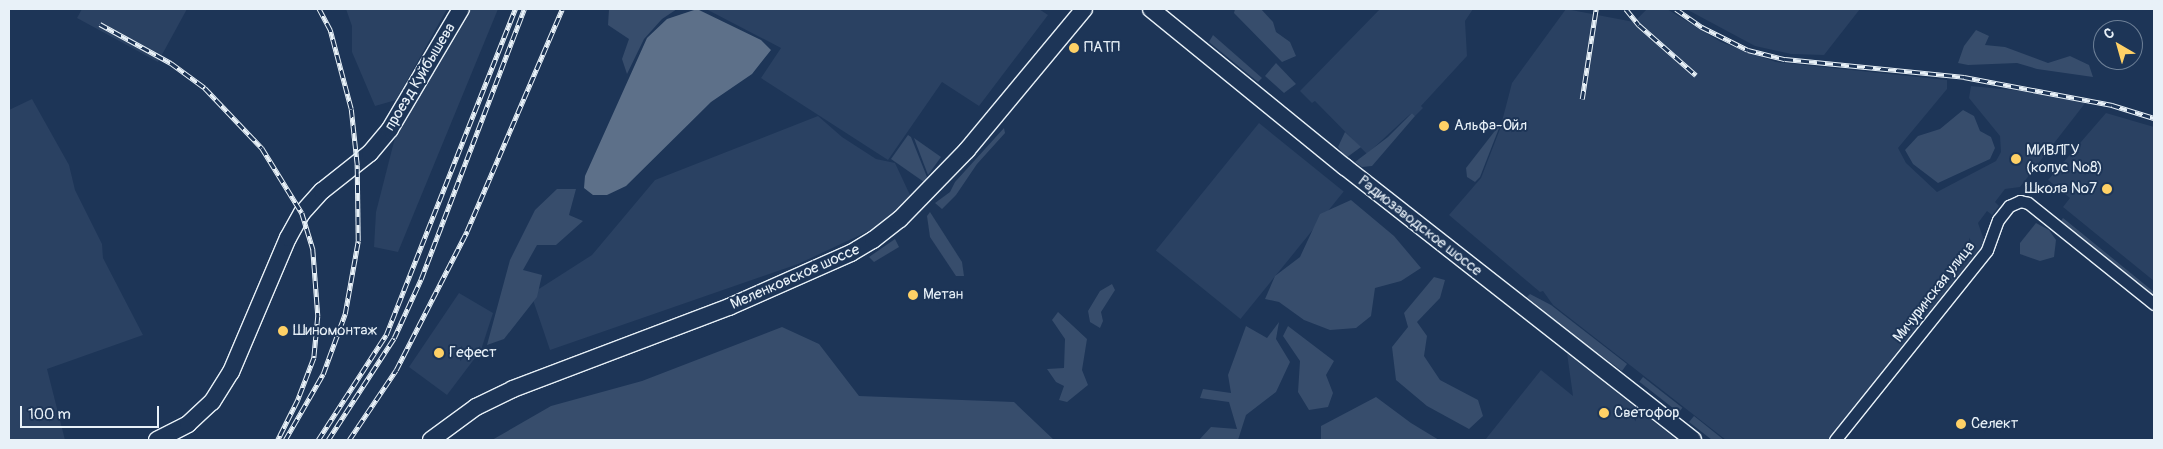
<!DOCTYPE html>
<html>
<head>
<meta charset="utf-8">
<style>
  body { margin:0 }
  #map { position:relative; width:2163px; height:449px; overflow:hidden; background:#1d3557; font-family:Pangolin,sans-serif }
  div>[style] { position:absolute }
  [style*='--x'] { left:calc(var(--x)*1px); top:calc(var(--y)*1px); width:calc(var(--w)*1px); rotate:calc(var(--a)*1deg) }
  .built>* { inset:0; background:#2a4162; transform-origin:0 0 }
  .green>* { inset:0; background:#374d6c; transform-origin:0 0 }
  .water>* { inset:0; background:#5d7089 }
  .roads { filter:drop-shadow(1px 0 #e8f1f8) drop-shadow(-1px 0 #e8f1f8) drop-shadow(0 1px #e8f1f8) drop-shadow(0 -1px #e8f1f8) }
  .street>* { height:11px; margin:-5.5px; padding:0 5.5px; transform-origin:5.5px; border-radius:5.5px; background:#1d3557 }
  .secondary>* { height:16px; margin:-8px; padding:0 8px; transform-origin:8px; border-radius:8px; background:#1d3557 }
  .rail>* { height:4.5px; margin-top:-2.25px; transform-origin:0; background:repeating-linear-gradient(90deg,#1d3557 0 8px,#e8f1f8 0 16px); box-sizing:border-box; border-block:1px solid #e8f1f8 }
  .dots>* { width:14px; height:14px; translate:-50% -50%; box-sizing:border-box; border:2px solid #1d3557; border-radius:50% }
  span { translate:-50% -50%; white-space:nowrap; text-align:center; line-height:1.15; -webkit-text-stroke:4px #1d3557; paint-order:stroke }
  .poi-label { font-size:15px; color:#e8f1f8 }
  .left { translate:0 -50%; text-align:left }
  .right { translate:-100% -50%; text-align:right }
  .street-label { font-size:15px; color:#e8f1f8 }
  .frame { position:absolute; inset:0; border:10px solid #e8f1f8; pointer-events:none }
  .north { position:absolute; left:2093px; top:20px; width:50px; height:50px; box-sizing:border-box; background:#1d3557; border:1px solid #6e8097; border-radius:50%; rotate:322deg; font-size:14px; font-weight:700; line-height:20px; text-align:center; color:#e8f1f8 }
  .north::after { content:''; display:block; margin:auto; width:18px; height:22px; background:#ffd166; clip-path:polygon(50% 0,100% 100%,50% 72%,0 100%) }
  .scale { position:absolute; left:20px; top:406px; width:139px; height:22px; box-sizing:border-box; border:2px solid #e8f1f8; border-top:0; padding-left:6px; font-size:15px; line-height:18px; white-space:nowrap; color:#e8f1f8; -webkit-text-stroke:4px #1d3557; paint-order:stroke }
</style>
</head>
<body>
<div id="map">
  <div class="built">
    <i style="clip-path:polygon(82px 9px,187px 9px,158px 62px,77px 18px)"></i>
    <i style="clip-path:polygon(346px 9px,447px 9px,396px 100px,375px 106px,352px 52px,352px 26px)"></i>
    <i style="clip-path:polygon(468px 9px,498px 9px,398px 252px,374px 247px,376px 212px,399px 122px)"></i>
    <i style="clip-path:polygon(706px 9px,1039px 9px,1048px 15px,979px 106px,942px 82px,888px 160px,761px 78px,781px 48px)"></i>
    <i style="clip-path:polygon(1380px 9px,1473px 9px,1465px 21px,1467px 56px,1421px 106px,1423px 108px,1415px 116px,1412px 113px,1407px 117px,1367px 154px,1315px 101px,1312px 103px,1300px 91px)"></i>
    <i style="clip-path:polygon(1566px 9px,1634px 22px,1647px 9px,1667px 9px,1721px 42px,1776px 62px,1947px 80px,1947px 89px,1898px 148px,1906px 163px,1937px 192px,1996px 161px,2001px 152px,2000px 136px,1969px 98px,1971px 86px,2033px 92px,2086px 102px,2020px 187px,2005px 189px,1995px 202px,1999px 206px,1992px 215px,1987px 211px,1978px 223px,1985px 243px,1828px 440px,1726px 440px,1553px 305px,1543px 291px,1540px 292px,1449px 215px,1481px 178px,1500px 129px,1512px 83px)"></i>
    <i style="clip-path:polygon(1686px 9px,1860px 9px,1824px 55px,1791px 54px,1755px 46px)"></i>
    <i style="clip-path:polygon(32px 99px,69px 165px,75px 190px,102px 244px,103px 258px,143px 335px,47px 369px,65px 440px,9px 439px,9px 110px)"></i>
    <i style="clip-path:polygon(2106px 113px,2154px 127px,2154px 281px,2063px 207px,2070px 198px,2048px 180px)"></i>
    <i style="clip-path:polygon(818px 116px,842px 137px,876px 159px,895px 163px,910px 195px,888px 222px,798px 264px,550px 350px,531px 294px,592px 255px,655px 180px)"></i>
    <i style="left:1259px;top:123px;width:109px;height:164px;rotate:39deg"></i>
    <i style="clip-path:polygon(459px 293px,493px 313px,481px 350px,447px 395px,409px 367px)"></i>
    <i style="clip-path:polygon(1567px 353px,1677px 440px,1485px 440px,1541px 370px,1573px 396px)"></i>
  </div>
  <div class="green">
    <i style="clip-path:polygon(609px 9px,677px 9px,662px 19px,644px 39px,627px 74px,622px 59px,629px 39px,608px 25px)"></i>
    <i style="clip-path:polygon(1235px 9px,1261px 9px,1273px 22px,1276px 32px,1290px 42px,1296px 56px,1282px 62px,1234px 13px)"></i>
    <i style="clip-path:polygon(1976px 30px,1989px 36px,1985px 45px,2005px 47px,2048px 63px,2070px 56px,2089px 65px,2093px 77px,2037px 69px,2017px 63px,1968px 65px,1958px 63px,1964px 46px)"></i>
    <i style="clip-path:polygon(1213px 35px,1262px 78px,1258px 82px,1209px 42px)"></i>
    <i style="clip-path:polygon(1276px 63px,1296px 84px,1284px 93px,1265px 76px)"></i>
    <i style="clip-path:polygon(1963px 110px,1974px 116px,1980px 131px,1991px 137px,1995px 148px,1990px 159px,1938px 183px,1913px 164px,1905px 150px,1918px 136px,1940px 129px)"></i>
    <i style="clip-path:polygon(1412px 113px,1415px 116px,1372px 166px,1362px 167px,1355px 162px,1388px 137px)"></i>
    <i style="clip-path:polygon(1501px 123px,1480px 177px,1475px 182px,1467px 177px,1466px 168px)"></i>
    <i style="clip-path:polygon(1004px 128px,1005px 133px,977px 164px,956px 195px,942px 209px,935px 203px,950px 192px,955px 182px)"></i>
    <i style="clip-path:polygon(1345px 132px,1361px 147px,1346px 158px,1338px 147px)"></i>
    <i style="clip-path:polygon(908px 135px,911px 137px,927px 177px,924px 182px,891px 159px)"></i>
    <i style="clip-path:polygon(914px 138px,941px 157px,928px 175px)"></i>
    <i style="clip-path:polygon(557px 189px,576px 189px,569px 215px,583px 221px,556px 245px,537px 245px,523px 270px,542px 275px,537px 297px,504px 339px,487px 345px,510px 260px,535px 210px)"></i>
    <i style="clip-path:polygon(1351px 200px,1394px 236px,1421px 268px,1401px 281px,1375px 288px,1371px 316px,1356px 328px,1330px 330px,1304px 320px,1279px 302px,1265px 299px,1275px 276px,1300px 257px,1320px 214px)"></i>
    <i style="clip-path:polygon(930px 212px,962px 262px,964px 276px,956px 276px,930px 237px,927px 216px)"></i>
    <i style="clip-path:polygon(2063px 218px,2154px 292px,2154px 300px,2059px 224px)"></i>
    <i style="clip-path:polygon(2036px 223px,2049px 230px,2056px 240px,2054px 257px,2040px 261px,2020px 254px,2020px 243px)"></i>
    <i style="clip-path:polygon(895px 239px,899px 247px,874px 262px,869px 257px)"></i>
    <i style="clip-path:polygon(1434px 277px,1445px 280px,1440px 298px,1417px 322px,1427px 336px,1424px 356px,1440px 380px,1478px 400px,1483px 416px,1469px 429px,1427px 406px,1396px 380px,1392px 347px,1408px 327px,1404px 313px)"></i>
    <i style="clip-path:polygon(1112px 284px,1115px 290px,1101px 312px,1103px 321px,1100px 328px,1090px 322px,1088px 311px,1100px 291px)"></i>
    <i style="clip-path:polygon(1530px 294px,1551px 305px,1627px 364px,1622px 371px,1568px 331px,1527px 297px)"></i>
    <i style="clip-path:polygon(1058px 312px,1087px 339px,1082px 370px,1088px 385px,1067px 402px,1059px 400px,1064px 386px,1056px 382px,1047px 369px,1064px 368px,1065px 339px,1052px 320px)"></i>
    <i style="clip-path:polygon(1279px 322px,1276px 339px,1290px 362px,1276px 392px,1246px 415px,1238px 440px,1199px 440px,1211px 427px,1237px 429px,1229px 402px,1200px 398px,1203px 389px,1231px 393px,1228px 375px,1246px 326px,1267px 338px)"></i>
    <i style="clip-path:polygon(1288px 326px,1334px 361px,1326px 375px,1333px 393px,1328px 407px,1309px 410px,1298px 392px,1300px 361px,1283px 336px)"></i>
    <i style="clip-path:polygon(782px 327px,819px 344px,859px 396px,1014px 402px,1054px 440px,492px 440px,551px 406px,642px 381px)"></i>
    <i style="left:1643px;top:377px;width:50px;height:6px;rotate:38deg"></i>
    <i style="clip-path:polygon(1376px 397px,1411px 423px,1439px 440px,1321px 440px,1321px 426px)"></i>
    <i style="clip-path:polygon(1694px 416px,1724px 440px,1712px 440px,1689px 422px)"></i>
  </div>
  <div class="water">
    <i style="clip-path:polygon(697px 9px,761px 40px,771px 50px,752px 74px,711px 102px,626px 186px,607px 195px,593px 195px,584px 188px,585px 176px,647px 38px,667px 19px)"></i>
  </div>
  <div class="roads">
    <div class="street">
      <i style="--x:1835;--y:440;--w:243;--a:-51.3"></i>
      <i style="--x:1987;--y:250;--w:32;--a:-70"></i>
      <i style="--x:1998;--y:220;--w:18;--a:-52"></i>
      <i style="--x:2009;--y:206;--w:12;--a:-24"></i>
      <i style="--x:2020;--y:201;--w:8;--a:14"></i>
      <i style="--x:2028;--y:203;--w:161;--a:38.7"></i>
    </div>
    <div class="secondary">
      <i style="--x:1151;--y:9;--w:250;--a:39.2"></i>
      <i style="--x:1345;--y:167;--w:442;--a:38.1"></i>
      <i style="--x:157;--y:440;--w:35;--a:-27"></i>
      <i style="--x:188;--y:424;--w:33;--a:-43"></i>
      <i style="--x:212;--y:402;--w:36;--a:-58"></i>
      <i style="--x:231;--y:372;--w:146;--a:-67"></i>
      <i style="--x:288;--y:238;--w:29;--a:-61"></i>
      <i style="--x:302;--y:213;--w:30;--a:-48"></i>
      <i style="--x:322;--y:191;--w:61;--a:-38.4"></i>
      <i style="--x:370;--y:153;--w:31;--a:-50"></i>
      <i style="--x:390;--y:129;--w:139;--a:-59.4"></i>
      <i style="--x:431;--y:440;--w:56;--a:-36.3"></i>
      <i style="--x:476;--y:407;--w:41;--a:-25.9"></i>
      <i style="--x:513;--y:389;--w:231;--a:-20.8"></i>
      <i style="--x:729;--y:307;--w:133;--a:-23.9"></i>
      <i style="--x:851;--y:253;--w:26;--a:-31"></i>
      <i style="--x:873;--y:240;--w:34;--a:-38"></i>
      <i style="--x:900;--y:219;--w:96;--a:-45.8"></i>
      <i style="--x:967;--y:150;--w:183;--a:-50.3"></i>
    </div>
  </div>
  <div class="rail">
    <i style="--x:1626;--y:9;--w:21;--a:51"></i>
    <i style="--x:1639;--y:25;--w:76;--a:41.3"></i>
    <i style="--x:1676;--y:9;--w:32;--a:35"></i>
    <i style="--x:1702;--y:27;--w:51;--a:26.6"></i>
    <i style="--x:1748;--y:50;--w:38;--a:14"></i>
    <i style="--x:1785;--y:59;--w:180;--a:5.7"></i>
    <i style="--x:1964;--y:77;--w:151;--a:10.7"></i>
    <i style="--x:2112;--y:105;--w:44;--a:17.2"></i>
    <i style="--x:100;--y:24;--w:81;--a:28.8"></i>
    <i style="--x:171;--y:63;--w:42;--a:36.3"></i>
    <i style="--x:205;--y:88;--w:83;--a:46.5"></i>
    <i style="--x:262;--y:148;--w:76;--a:58.4"></i>
    <i style="--x:302;--y:213;--w:38;--a:73"></i>
    <i style="--x:313;--y:249;--w:67;--a:85.7"></i>
    <i style="--x:318;--y:316;--w:42;--a:95.4"></i>
    <i style="--x:314;--y:358;--w:45;--a:110.9"></i>
    <i style="--x:298;--y:400;--w:45;--a:116.6"></i>
    <i style="--x:1582;--y:99;--w:91;--a:-81.2"></i>
    <i style="--x:285;--y:440;--w:76;--a:-60.1"></i>
    <i style="--x:323;--y:374;--w:64;--a:-69.9"></i>
    <i style="--x:345;--y:314;--w:74;--a:-79.9"></i>
    <i style="--x:358;--y:241;--w:76;--a:-90.8"></i>
    <i style="--x:357;--y:165;--w:56;--a:-96.1"></i>
    <i style="--x:351;--y:109;--w:82;--a:-104.9"></i>
    <i style="--x:330;--y:30;--w:24;--a:-118"></i>
    <i style="--x:318;--y:440;--w:125;--a:-57.1"></i>
    <i style="--x:386;--y:335;--w:351;--a:-68.4"></i>
    <i style="--x:328;--y:440;--w:121;--a:-57.1"></i>
    <i style="--x:394;--y:338;--w:65;--a:-65.4"></i>
    <i style="--x:421;--y:279;--w:289;--a:-69.1"></i>
    <i style="--x:349;--y:440;--w:84;--a:-56.1"></i>
    <i style="--x:396;--y:370;--w:156;--a:-62.9"></i>
    <i style="--x:467;--y:231;--w:241;--a:-66.8"></i>
  </div>
  <div class="dots">
    <i style="left:1074px;top:48px;background:#ffd166"></i>
    <i style="left:1444px;top:126px;background:#ffd166"></i>
    <i style="left:2016px;top:159px;background:#ffd166"></i>
    <i style="left:2107px;top:189px;background:#ffd166"></i>
    <i style="left:913px;top:295px;background:#ffd166"></i>
    <i style="left:283px;top:331px;background:#ffd166"></i>
    <i style="left:439px;top:353px;background:#ffd166"></i>
    <i style="left:1604px;top:413px;background:#ffd166"></i>
    <i style="left:1961px;top:424px;background:#ffd166"></i>
  </div>
  <div class="poi-label">
    <span class="left" style="left:1084px;top:48px">ПАТП</span>
    <span class="left" style="left:1454px;top:126px">Альфа-Ойл</span>
    <span class="left" style="left:2026px;top:159px">МИВЛГУ<br>(копус №8)</span>
    <span class="right" style="left:2097px;top:189px">Школа №7</span>
    <span class="left" style="left:923px;top:295px">Метан</span>
    <span class="left" style="left:293px;top:331px">Шиномонтаж</span>
    <span class="left" style="left:449px;top:353px">Гефест</span>
    <span class="left" style="left:1614px;top:413px">Светофор</span>
    <span class="left" style="left:1971px;top:424px">Селект</span>
  </div>
  <div class="street-label">
    <span style="left:420px;top:77px;rotate:-59deg">проезд Куйбышева</span>
    <span style="left:1420px;top:226px;rotate:38deg">Радиозаводское шоссе</span>
    <span style="left:795px;top:277px;rotate:-24deg">Меленковское шоссе</span>
    <span style="left:1934px;top:292px;rotate:-52deg">Мичуринская улица</span>
  </div>
  <div class="frame"></div>
  <div class="north">С</div>
  <div class="scale">100 m</div>
</div>
</body>
</html>
